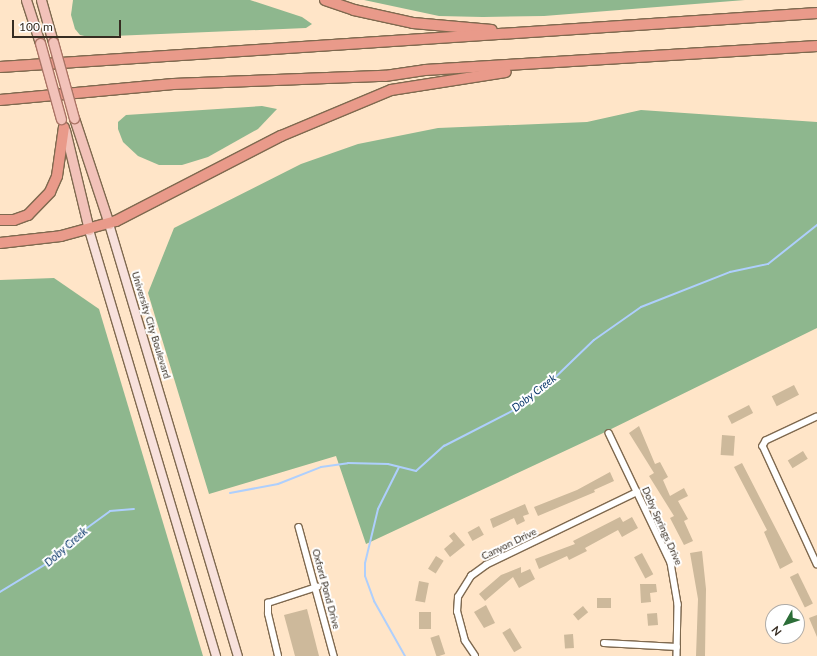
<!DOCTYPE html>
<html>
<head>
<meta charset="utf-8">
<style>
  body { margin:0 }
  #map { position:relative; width:817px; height:656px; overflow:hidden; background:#ffe5c8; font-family:Lato,sans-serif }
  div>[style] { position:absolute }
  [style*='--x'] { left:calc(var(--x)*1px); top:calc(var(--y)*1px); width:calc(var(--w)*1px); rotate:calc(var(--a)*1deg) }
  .forest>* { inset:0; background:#8eb78e }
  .stream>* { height:2px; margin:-1px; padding:0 1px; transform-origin:1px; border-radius:1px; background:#aecffd }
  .building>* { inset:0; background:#cdb99b; transform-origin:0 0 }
  .roads { filter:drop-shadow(1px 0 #7f694f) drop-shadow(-1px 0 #7f694f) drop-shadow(0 1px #7f694f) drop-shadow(0 -1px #7f694f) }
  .minor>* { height:5.5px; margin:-2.75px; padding:0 2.75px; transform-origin:2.75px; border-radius:2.75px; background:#fff }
  .secondary>* { height:8px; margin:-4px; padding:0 4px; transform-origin:4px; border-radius:4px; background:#f8e1dc }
  .primary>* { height:9px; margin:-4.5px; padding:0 4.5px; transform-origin:4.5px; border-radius:4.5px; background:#f2c2b9 }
  .motorway>* { height:10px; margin:-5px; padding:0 5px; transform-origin:5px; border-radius:5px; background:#e99a8a }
  .bridges { filter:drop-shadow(1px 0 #aa7465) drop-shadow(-1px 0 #aa7465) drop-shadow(0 1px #aa7465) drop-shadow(0 -1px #aa7465) }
  .primary-bridge>* { height:9px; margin:-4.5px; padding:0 4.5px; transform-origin:4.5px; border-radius:4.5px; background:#f2c2b9 }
  span { translate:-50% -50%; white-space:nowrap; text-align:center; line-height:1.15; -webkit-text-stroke:4px #fff; paint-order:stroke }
  .street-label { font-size:10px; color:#362c21 }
  .water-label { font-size:11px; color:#083569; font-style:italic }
  .north { position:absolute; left:765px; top:604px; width:40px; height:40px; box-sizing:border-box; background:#fff; border:1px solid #afaba6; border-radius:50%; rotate:231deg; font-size:11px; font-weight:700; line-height:16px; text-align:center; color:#362c21 }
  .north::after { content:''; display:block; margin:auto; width:14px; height:18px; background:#2c6e38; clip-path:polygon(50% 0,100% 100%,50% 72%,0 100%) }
  .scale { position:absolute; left:12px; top:20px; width:109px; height:18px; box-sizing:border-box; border:2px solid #362c21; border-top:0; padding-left:5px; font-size:12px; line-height:14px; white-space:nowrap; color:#362c21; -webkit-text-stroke:3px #fff; paint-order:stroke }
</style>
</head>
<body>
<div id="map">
  <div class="forest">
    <i style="clip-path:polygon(73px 0,250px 0,302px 17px,312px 24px,306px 28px,89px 37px,80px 35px,75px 29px,71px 15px)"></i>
    <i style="clip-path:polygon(364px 0,745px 0,544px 16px,483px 17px,439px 16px)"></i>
    <i style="clip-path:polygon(262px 106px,277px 109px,258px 129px,208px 157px,182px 165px,159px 165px,138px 156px,123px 142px,118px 129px,118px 122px,126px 115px)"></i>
    <i style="clip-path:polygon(641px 110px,817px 122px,817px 328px,599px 435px,366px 544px,336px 456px,209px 494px,148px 293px,174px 228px,301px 164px,358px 144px,438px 128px,587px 122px)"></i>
    <i style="clip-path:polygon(54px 278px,99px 309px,203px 656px,0 656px,0 280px)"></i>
  </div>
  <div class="stream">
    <i style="--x:399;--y:467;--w:47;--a:116.6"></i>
    <i style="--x:378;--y:509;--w:56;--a:103.5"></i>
    <i style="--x:365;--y:563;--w:13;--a:90"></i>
    <i style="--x:365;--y:576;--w:27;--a:70"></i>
    <i style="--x:374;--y:601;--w:63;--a:60.6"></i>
    <i style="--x:230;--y:493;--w:49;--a:-10.6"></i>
    <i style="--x:278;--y:484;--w:46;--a:-21.6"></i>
    <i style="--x:321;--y:467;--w:27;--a:-8"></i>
    <i style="--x:348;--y:463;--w:40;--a:1.4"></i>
    <i style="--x:388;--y:464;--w:29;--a:14"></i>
    <i style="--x:416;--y:471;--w:38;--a:-42"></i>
    <i style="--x:444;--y:446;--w:79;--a:-27.2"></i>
    <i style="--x:514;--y:410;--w:34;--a:-36"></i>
    <i style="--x:542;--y:390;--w:72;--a:-43.9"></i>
    <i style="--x:594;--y:340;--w:57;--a:-35.1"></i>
    <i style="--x:641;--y:307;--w:96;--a:-21.5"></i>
    <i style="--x:730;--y:272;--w:39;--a:-12"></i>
    <i style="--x:768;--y:264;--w:63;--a:-38.5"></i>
    <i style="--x:0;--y:592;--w:66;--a:-31.3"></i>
    <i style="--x:56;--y:558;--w:35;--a:-46"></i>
    <i style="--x:80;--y:533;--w:37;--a:-36"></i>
    <i style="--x:110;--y:511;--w:24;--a:-5"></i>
  </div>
  <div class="building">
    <i style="left:794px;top:385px;width:11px;height:25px;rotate:63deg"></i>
    <i style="left:749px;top:405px;width:9px;height:24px;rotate:63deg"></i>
    <i style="clip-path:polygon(639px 426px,655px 464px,660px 462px,668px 477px,663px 480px,670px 496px,684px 488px,688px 496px,678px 501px,688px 519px,684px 521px,693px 541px,684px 545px,670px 518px,674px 516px,649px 476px,654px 473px,629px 433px)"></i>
    <i style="left:722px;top:435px;width:13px;height:20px;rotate:4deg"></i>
    <i style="left:803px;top:451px;width:9px;height:18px;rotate:58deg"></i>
    <i style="clip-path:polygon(742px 463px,793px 562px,780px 569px,764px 532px,767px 530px,734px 467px)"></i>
    <i style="clip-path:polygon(610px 472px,614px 481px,594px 490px,595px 492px,538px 516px,534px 507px,577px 490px)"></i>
    <i style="clip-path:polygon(525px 504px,529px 514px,523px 516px,525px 521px,517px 525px,514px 518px,493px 528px,490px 519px)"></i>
    <i style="clip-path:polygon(620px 517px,623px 522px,632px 517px,638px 528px,622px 537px,618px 530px,585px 548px,587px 551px,569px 560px,567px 556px,539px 569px,535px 559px,575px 544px,573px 541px)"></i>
    <i style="left:479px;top:526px;width:10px;height:13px;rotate:61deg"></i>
    <i style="clip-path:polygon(454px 532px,465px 545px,450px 557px,444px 549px,453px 541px,449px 536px)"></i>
    <i style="clip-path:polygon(702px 551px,706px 589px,705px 656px,696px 656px,698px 599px,690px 553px)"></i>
    <i style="left:642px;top:553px;width:24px;height:9px;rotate:62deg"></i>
    <i style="left:436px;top:556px;width:9px;height:15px;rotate:32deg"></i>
    <i style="clip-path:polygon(521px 567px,521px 573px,530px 569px,535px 579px,519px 588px,513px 577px,485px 601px,479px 594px,501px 575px)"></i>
    <i style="left:798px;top:573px;width:34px;height:9px;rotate:64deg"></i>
    <i style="left:419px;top:581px;width:10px;height:20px;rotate:11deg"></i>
    <i style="clip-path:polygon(640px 584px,656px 584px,657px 592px,650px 593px,651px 602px,641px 603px)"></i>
    <i style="left:611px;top:598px;width:10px;height:14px;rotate:90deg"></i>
    <i style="clip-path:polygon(486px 605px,495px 623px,484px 628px,474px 612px)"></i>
    <i style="left:583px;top:606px;width:8px;height:13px;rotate:50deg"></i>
    <i style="clip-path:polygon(307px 609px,319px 656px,295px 656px,284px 615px)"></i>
    <i style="left:419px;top:612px;width:12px;height:17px"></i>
    <i style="left:657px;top:613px;width:12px;height:10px;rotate:85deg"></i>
    <i style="clip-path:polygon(817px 615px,817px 637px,809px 618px)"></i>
    <i style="left:510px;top:628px;width:23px;height:9px;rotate:59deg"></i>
    <i style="left:573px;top:634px;width:14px;height:9px;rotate:86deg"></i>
    <i style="left:439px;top:635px;width:20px;height:9px;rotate:72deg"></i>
  </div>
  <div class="roads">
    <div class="minor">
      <i style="--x:817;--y:417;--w:56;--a:154.8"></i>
      <i style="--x:766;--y:441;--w:6;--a:121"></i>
      <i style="--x:763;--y:446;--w:130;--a:65.4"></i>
      <i style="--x:609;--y:433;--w:144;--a:64.5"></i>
      <i style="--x:671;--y:563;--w:42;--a:80.3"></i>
      <i style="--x:678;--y:604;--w:52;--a:91.1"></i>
      <i style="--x:299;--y:527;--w:134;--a:74.8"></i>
      <i style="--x:604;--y:643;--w:73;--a:3.1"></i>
      <i style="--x:278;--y:656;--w:43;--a:-103.4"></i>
      <i style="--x:268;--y:614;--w:11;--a:-90"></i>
      <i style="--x:268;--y:603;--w:52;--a:-18.1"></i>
      <i style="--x:475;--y:656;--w:18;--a:-124"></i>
      <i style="--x:465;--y:641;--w:30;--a:-105"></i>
      <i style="--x:457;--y:612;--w:15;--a:-86"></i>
      <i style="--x:458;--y:597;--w:25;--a:-58"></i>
      <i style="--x:471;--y:576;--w:19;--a:-36"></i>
      <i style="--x:486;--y:565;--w:168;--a:-25.8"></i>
    </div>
    <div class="secondary">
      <i style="--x:109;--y:224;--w:451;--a:73.4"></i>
      <i style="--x:89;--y:230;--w:445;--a:73.4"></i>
    </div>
    <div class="primary">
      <i style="--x:26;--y:0;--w:45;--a:72"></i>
      <i style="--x:41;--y:0;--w:44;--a:74.1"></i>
      <i style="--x:74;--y:118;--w:112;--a:71.7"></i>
      <i style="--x:65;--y:130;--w:103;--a:76.5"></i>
    </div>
    <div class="motorway">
      <i style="--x:325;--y:0;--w:31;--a:19"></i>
      <i style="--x:354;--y:10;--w:60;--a:12.4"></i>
      <i style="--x:413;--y:23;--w:79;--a:5.1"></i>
      <i style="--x:0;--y:67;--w:819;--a:-3.78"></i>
      <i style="--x:0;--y:100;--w:174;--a:-5.3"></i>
      <i style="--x:173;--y:84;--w:212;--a:-2.2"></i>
      <i style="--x:385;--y:76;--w:40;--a:-8.5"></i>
      <i style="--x:425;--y:70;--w:393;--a:-3.5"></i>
      <i style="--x:0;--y:220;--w:14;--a:0"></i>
      <i style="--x:14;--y:220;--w:15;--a:-20"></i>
      <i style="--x:28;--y:215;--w:32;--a:-46"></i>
      <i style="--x:50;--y:192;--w:17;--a:-66"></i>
      <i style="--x:57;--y:176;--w:49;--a:-81.9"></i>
      <i style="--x:0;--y:243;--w:61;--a:-6.5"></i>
      <i style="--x:61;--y:236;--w:57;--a:-15.3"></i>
      <i style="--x:116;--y:221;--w:186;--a:-27.3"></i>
      <i style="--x:281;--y:136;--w:119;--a:-22.7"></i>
      <i style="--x:391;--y:90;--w:116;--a:-8.9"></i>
    </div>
  </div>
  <div class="bridges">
    <div class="primary-bridge">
      <i style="--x:53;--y:42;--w:79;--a:74.6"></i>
      <i style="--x:40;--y:43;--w:79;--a:74.6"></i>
    </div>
  </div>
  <div class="street-label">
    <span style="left:151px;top:325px;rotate:73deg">University City Boulevard</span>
    <span style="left:662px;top:526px;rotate:66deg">Doby Springs Drive</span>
    <span style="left:509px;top:544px;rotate:-26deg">Canyon Drive</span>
    <span style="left:326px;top:589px;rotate:75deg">Oxford Pond Drive</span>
  </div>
  <div class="water-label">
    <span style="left:534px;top:393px;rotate:-38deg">Doby Creek</span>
    <span style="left:66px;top:547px;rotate:-41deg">Doby Creek</span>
  </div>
  <div class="north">N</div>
  <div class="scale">100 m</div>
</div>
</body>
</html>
